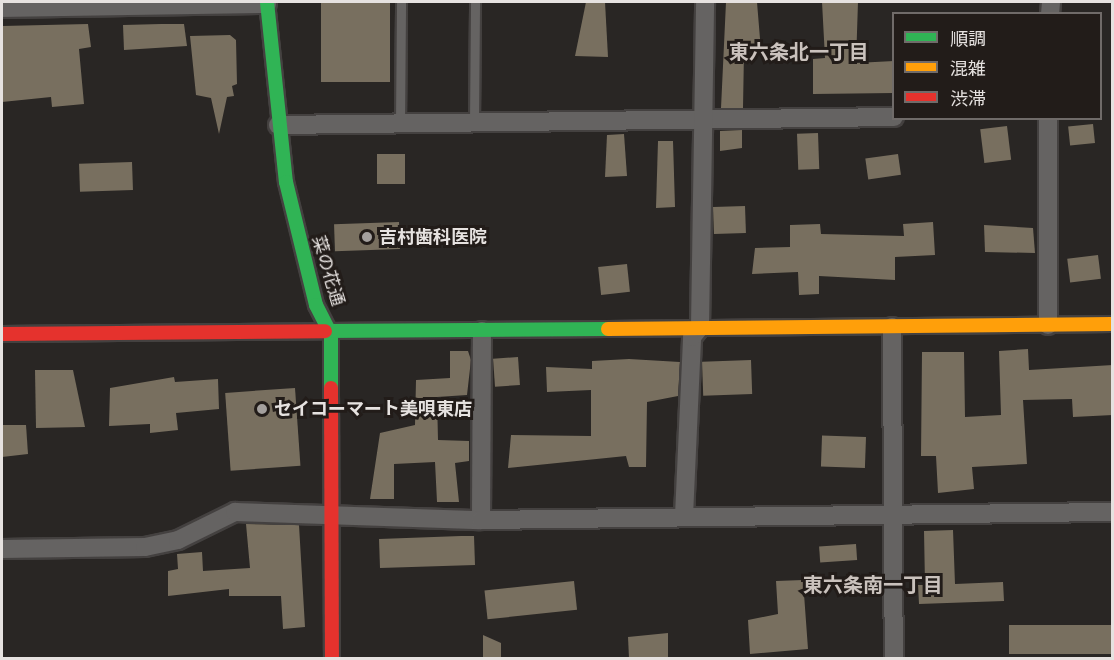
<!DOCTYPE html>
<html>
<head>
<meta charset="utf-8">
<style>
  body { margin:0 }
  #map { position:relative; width:1114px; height:660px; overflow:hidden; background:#292624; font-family:"Fira Sans Condensed","Noto Sans JP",sans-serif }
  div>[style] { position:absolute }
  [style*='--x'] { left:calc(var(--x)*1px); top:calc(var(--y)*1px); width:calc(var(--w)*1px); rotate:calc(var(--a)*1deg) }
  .building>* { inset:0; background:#786f5f; transform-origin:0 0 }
  .roads { filter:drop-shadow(2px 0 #444140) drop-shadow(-2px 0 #444140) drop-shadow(0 2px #444140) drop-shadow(0 -2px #444140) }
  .lane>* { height:9px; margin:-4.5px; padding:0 4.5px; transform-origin:4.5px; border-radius:4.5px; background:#656362 }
  .street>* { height:18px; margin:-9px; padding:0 9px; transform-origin:9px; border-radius:9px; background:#656362 }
  .fast>* { height:14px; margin:-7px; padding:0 7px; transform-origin:7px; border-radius:7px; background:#30b455 }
  .slow>* { height:14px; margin:-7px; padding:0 7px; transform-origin:7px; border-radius:7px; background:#ff9f0a }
  .jam>* { height:14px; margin:-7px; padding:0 7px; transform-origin:7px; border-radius:7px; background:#e5322d }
  .dots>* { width:16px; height:16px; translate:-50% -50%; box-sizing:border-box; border:3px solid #221c19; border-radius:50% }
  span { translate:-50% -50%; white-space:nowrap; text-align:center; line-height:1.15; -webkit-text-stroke:6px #221c19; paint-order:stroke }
  .poi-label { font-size:18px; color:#e6e2e0; font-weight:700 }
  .left { translate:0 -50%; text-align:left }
  .street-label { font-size:18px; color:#e6e2e0 }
  .neighbourhood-label { font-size:20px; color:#cac2bd; font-weight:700 }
  .frame { position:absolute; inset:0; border:3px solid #e6e2e0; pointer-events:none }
  .legend { position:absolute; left:892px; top:12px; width:210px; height:108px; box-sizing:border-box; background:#221c19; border:2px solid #706b69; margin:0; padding:8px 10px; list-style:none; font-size:18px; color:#e6e2e0 }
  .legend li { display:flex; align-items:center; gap:12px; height:30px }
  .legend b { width:30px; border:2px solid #706b69 }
</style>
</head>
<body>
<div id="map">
  <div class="building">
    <i style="left:321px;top:2px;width:69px;height:80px"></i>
    <i style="clip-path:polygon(586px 2px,605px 2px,608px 57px,575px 56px)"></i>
    <i style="clip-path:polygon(726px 2px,757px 2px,761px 51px,744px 52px,743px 108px,721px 108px)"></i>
    <i style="clip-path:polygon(822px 2px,858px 2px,856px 63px,894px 61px,894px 93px,813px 94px,813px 59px,825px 58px)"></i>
    <i style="clip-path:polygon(88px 24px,91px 47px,79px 49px,84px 104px,52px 107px,51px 97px,2px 102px,2px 26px)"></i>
    <i style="clip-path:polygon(161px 24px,184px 24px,187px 46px,124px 50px,123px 25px)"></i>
    <i style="clip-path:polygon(230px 35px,236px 40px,237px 84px,232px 86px,234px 96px,227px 97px,219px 134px,211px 98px,196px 95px,190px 36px)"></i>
    <i style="left:1093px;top:124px;width:19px;height:25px;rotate:84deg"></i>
    <i style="left:1007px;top:126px;width:34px;height:27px;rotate:83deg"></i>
    <i style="clip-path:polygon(742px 130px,742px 148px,720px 151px,720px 131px)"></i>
    <i style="left:818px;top:133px;width:36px;height:21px;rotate:88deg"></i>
    <i style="clip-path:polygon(624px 134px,627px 176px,605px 177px,607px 135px)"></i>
    <i style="clip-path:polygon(658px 141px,673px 141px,675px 207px,656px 208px)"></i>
    <i style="left:377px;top:154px;width:28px;height:30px"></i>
    <i style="left:898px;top:154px;width:21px;height:33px;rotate:82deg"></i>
    <i style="left:132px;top:162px;width:28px;height:53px;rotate:88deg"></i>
    <i style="left:745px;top:206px;width:27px;height:32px;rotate:88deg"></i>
    <i style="left:399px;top:222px;width:27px;height:65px;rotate:88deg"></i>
    <i style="clip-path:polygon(933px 222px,935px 255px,895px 257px,895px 280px,819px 276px,819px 294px,799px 295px,798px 272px,752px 274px,755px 248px,790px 247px,790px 225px,820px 224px,821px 234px,904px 236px,903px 224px)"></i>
    <i style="clip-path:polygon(984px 225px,1033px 228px,1035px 253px,985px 252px)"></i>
    <i style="left:1098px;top:255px;width:24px;height:31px;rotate:83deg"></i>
    <i style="left:627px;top:264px;width:28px;height:29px;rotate:84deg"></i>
    <i style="clip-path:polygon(1028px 349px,1029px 370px,1113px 365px,1113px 415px,1073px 417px,1072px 399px,1023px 400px,1027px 464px,972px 467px,974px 489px,938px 493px,936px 456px,921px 456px,922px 352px,964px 352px,965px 417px,1001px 415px,999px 351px)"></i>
    <i style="clip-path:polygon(450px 351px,468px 351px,471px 360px,467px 395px,437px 397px,438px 440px,469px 441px,469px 461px,455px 463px,459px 502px,437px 502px,435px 462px,394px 464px,394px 499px,370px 499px,380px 433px,415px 425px,416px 380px,450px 378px)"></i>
    <i style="left:518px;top:357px;width:28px;height:25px;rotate:86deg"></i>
    <i style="clip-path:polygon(629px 359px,680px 362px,678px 396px,647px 402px,646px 467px,629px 467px,626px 456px,508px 468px,511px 435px,591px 436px,591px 390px,547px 392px,546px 367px,592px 369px,592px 361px)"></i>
    <i style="left:751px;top:360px;width:34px;height:49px;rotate:88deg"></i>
    <i style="clip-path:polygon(35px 370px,73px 370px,85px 427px,36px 428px)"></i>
    <i style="clip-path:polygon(174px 377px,175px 382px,218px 379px,219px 409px,176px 413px,178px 430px,150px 433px,150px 424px,109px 426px,110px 388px)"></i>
    <i style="left:295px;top:388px;width:78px;height:70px;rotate:86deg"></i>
    <i style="clip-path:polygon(2px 425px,26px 425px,28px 454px,2px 457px)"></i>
    <i style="left:866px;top:437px;width:31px;height:44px;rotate:92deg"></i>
    <i style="clip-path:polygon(246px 524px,299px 525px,305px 627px,283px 629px,281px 596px,229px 596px,229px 589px,168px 596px,168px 571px,178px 569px,177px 554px,202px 552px,203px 571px,250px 568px)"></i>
    <i style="clip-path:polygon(953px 530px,955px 584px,1003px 582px,1004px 601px,919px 604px,918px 585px,925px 585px,924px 531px)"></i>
    <i style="clip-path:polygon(461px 536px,474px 536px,475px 565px,380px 568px,379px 539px)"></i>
    <i style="left:856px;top:544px;width:16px;height:37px;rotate:86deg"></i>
    <i style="clip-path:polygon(803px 580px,808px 649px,750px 654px,748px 620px,778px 614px,776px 581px)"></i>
    <i style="left:574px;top:581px;width:29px;height:90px;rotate:84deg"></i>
    <i style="left:1113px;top:625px;width:29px;height:104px;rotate:90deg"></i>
    <i style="clip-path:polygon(668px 633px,668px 658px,629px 658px,628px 637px)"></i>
    <i style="clip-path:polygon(483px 635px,501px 643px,501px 658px,483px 658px)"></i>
  </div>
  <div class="roads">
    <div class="lane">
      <i style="--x:474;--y:122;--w:120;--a:-89.5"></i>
      <i style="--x:400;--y:123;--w:121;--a:-89.5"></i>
    </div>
    <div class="street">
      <i style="--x:2;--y:8;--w:265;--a:-0.9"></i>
      <i style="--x:1050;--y:14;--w:12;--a:-85"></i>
      <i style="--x:1048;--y:118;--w:207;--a:90"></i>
      <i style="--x:278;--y:125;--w:616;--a:-0.74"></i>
      <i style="--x:892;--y:327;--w:331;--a:89.7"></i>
      <i style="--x:684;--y:516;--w:179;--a:-87.4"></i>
      <i style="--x:692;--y:337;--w:13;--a:-51"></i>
      <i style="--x:700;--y:327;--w:325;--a:-89.1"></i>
      <i style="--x:481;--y:520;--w:189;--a:-89.7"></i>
      <i style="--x:2;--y:549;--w:143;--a:-0.8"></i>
      <i style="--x:145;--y:547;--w:34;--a:-12"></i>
      <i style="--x:178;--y:540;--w:64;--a:-26.2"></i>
      <i style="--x:235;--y:512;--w:246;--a:1.9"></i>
      <i style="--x:481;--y:520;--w:631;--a:-0.73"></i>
    </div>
    <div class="fast">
      <i style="--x:267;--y:2;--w:181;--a:84"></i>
      <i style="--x:286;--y:182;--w:127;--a:76.3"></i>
      <i style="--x:316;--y:305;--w:33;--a:63"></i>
      <i style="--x:331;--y:334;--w:54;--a:90"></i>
      <i style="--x:325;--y:331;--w:283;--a:-0.4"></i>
    </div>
    <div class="slow">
      <i style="--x:608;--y:329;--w:504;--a:-0.57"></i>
    </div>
    <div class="jam">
      <i style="--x:2;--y:334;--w:323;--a:-0.5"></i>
      <i style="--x:331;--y:388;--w:270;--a:89.8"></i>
    </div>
  </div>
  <div class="dots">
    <i style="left:367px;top:237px;background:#a4a09e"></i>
    <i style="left:262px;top:409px;background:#a4a09e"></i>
  </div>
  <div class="poi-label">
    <span class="left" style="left:379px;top:237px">吉村歯科医院</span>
    <span class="left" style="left:274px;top:409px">セイコーマート美唄東店</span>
  </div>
  <div class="street-label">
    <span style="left:328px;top:271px;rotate:73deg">菜の花通</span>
  </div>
  <div class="neighbourhood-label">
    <span style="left:799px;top:52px">東六条北一丁目</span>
    <span style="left:873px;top:585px">東六条南一丁目</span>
  </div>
  <div class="frame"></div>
  <ul class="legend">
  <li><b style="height:8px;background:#30b455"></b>順調</li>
  <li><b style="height:8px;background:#ff9f0a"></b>混雑</li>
  <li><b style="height:8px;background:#e5322d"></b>渋滞</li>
  </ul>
</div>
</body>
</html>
